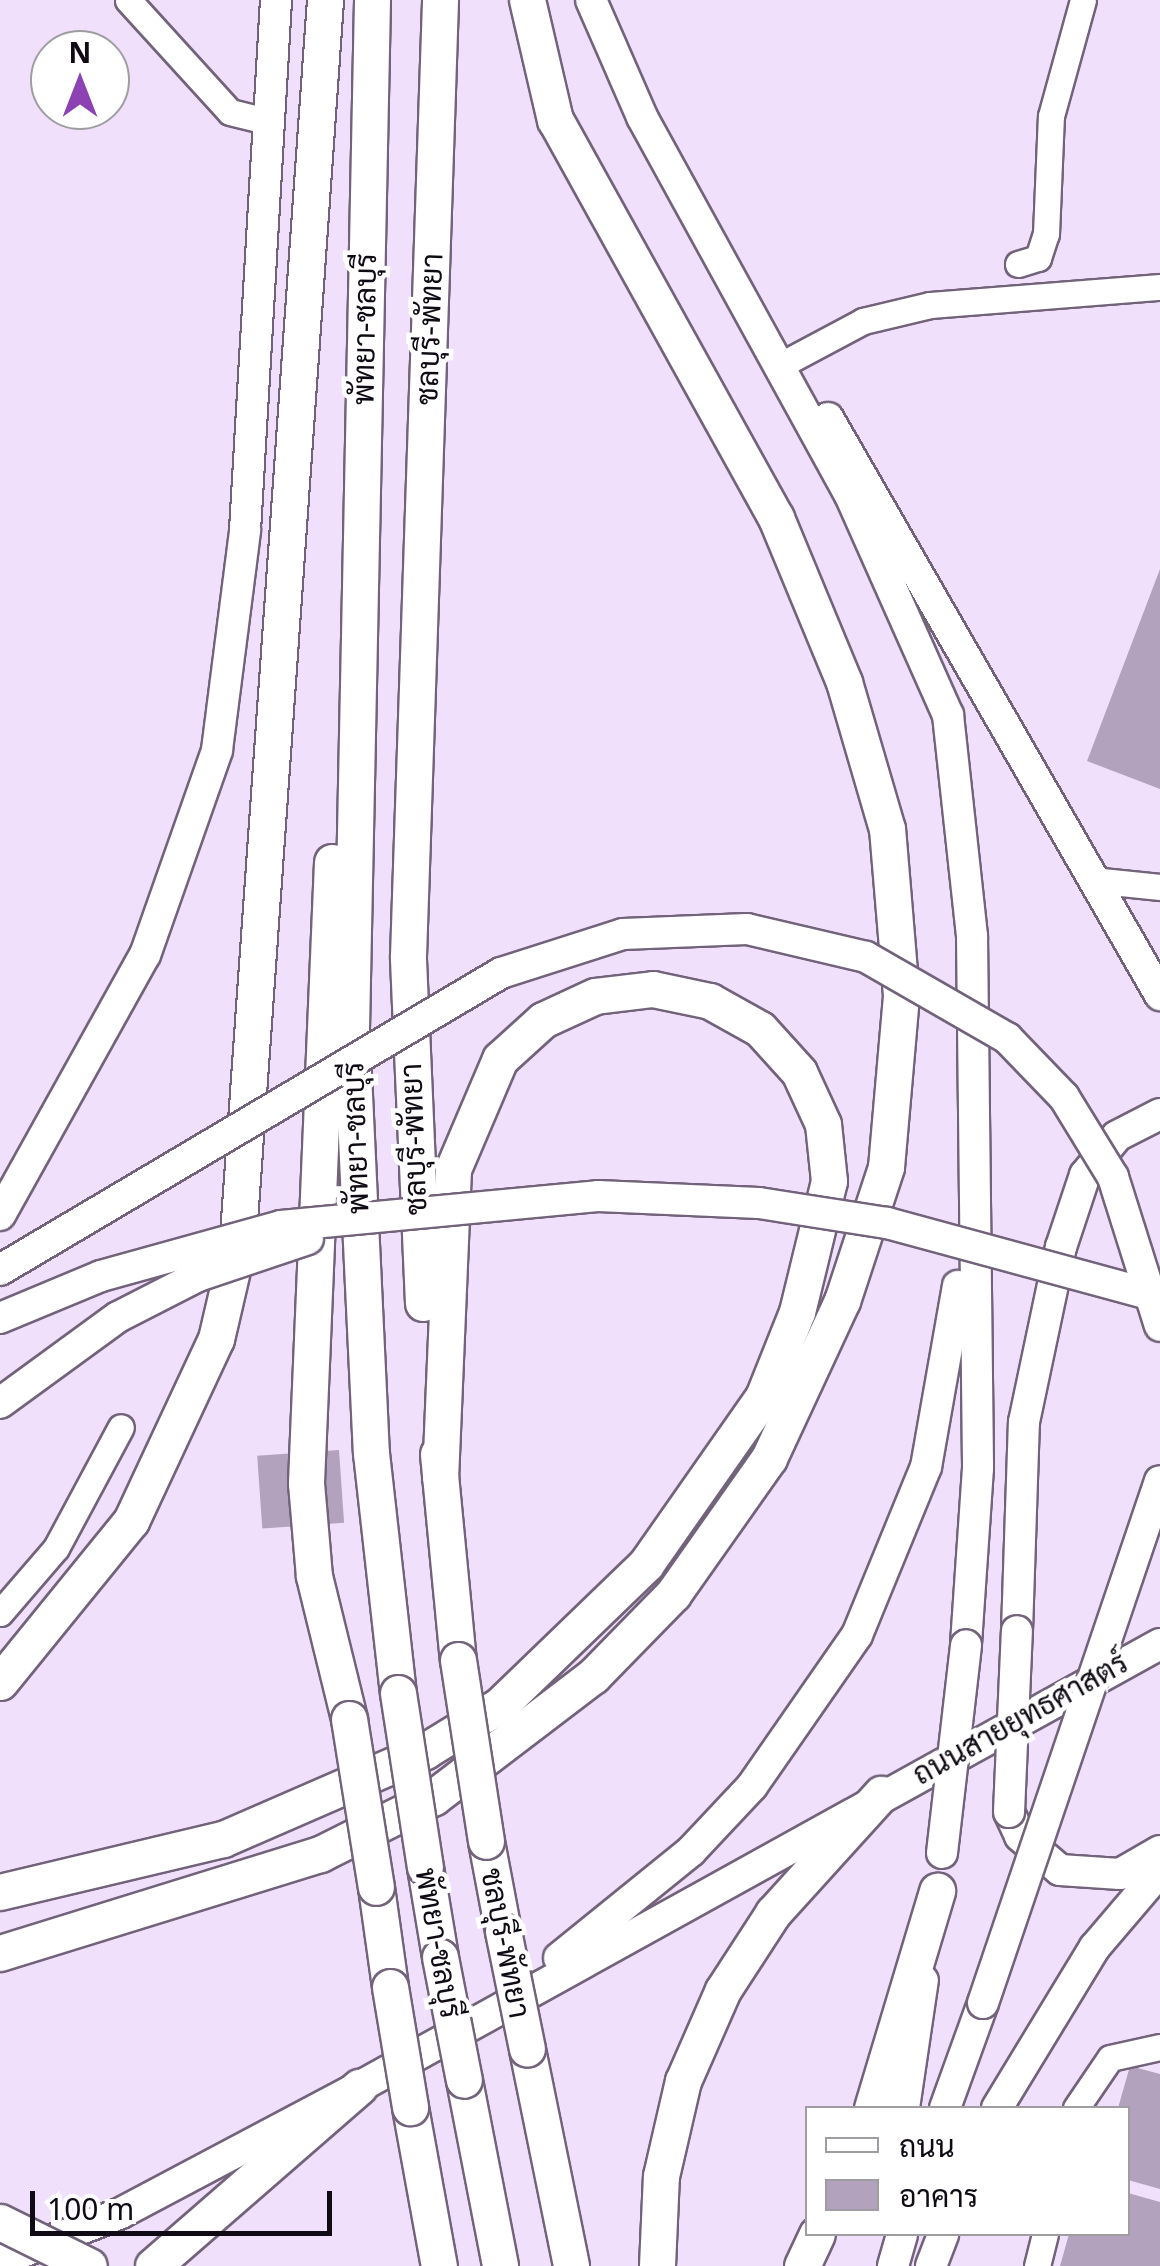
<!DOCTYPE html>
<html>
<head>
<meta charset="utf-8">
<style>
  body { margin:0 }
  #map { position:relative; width:1160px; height:2266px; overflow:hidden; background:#f0e0fc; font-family:"Noto Sans",Sarabun,sans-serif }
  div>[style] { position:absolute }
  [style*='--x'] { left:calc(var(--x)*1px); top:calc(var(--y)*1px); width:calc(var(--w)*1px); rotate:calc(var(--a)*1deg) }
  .building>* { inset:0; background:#b2a2bd; transform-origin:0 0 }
  .roads { filter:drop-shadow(2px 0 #72637b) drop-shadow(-2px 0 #72637b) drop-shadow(0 2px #72637b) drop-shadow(0 -2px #72637b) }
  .minor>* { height:25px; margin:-12.5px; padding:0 12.5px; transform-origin:12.5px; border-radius:12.5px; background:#fff }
  .major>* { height:30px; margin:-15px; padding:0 15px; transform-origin:15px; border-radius:15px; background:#fff }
  .highway>* { height:35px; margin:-17.5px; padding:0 17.5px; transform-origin:17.5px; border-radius:17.5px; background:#fff }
  .bridges { filter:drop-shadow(2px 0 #72637b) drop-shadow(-2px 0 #72637b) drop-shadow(0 2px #72637b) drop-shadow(0 -2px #72637b) }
  .major-bridge>* { height:30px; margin:-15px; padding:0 15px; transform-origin:15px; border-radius:15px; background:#fff }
  .highway-bridge>* { height:35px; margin:-17.5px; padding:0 17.5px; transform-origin:17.5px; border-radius:17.5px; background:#fff }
  span { translate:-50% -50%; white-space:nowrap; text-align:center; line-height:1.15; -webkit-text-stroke:9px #fff; paint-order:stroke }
  .street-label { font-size:30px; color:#0f0a13 }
  .legend { position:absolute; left:805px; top:2106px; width:325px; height:130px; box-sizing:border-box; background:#fff; border:2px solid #9f9da1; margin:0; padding:12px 18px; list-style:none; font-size:30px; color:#0f0a13 }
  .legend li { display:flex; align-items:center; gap:20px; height:50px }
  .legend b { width:50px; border:2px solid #9f9da1 }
  .north { position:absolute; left:30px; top:30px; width:100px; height:100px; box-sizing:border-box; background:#fff; border:2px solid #9f9da1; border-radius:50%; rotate:0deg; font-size:28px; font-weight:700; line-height:40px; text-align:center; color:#0f0a13 }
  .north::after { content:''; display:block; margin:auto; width:35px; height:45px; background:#8c42b3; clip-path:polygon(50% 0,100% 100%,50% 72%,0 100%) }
  .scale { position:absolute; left:30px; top:2191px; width:302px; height:45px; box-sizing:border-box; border:5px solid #0f0a13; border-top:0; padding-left:12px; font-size:30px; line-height:35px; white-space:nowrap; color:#0f0a13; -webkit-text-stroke:8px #fff; paint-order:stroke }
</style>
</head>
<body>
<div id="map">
  <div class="building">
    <i style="clip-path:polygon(1160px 569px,1160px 789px,1087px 761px)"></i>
    <i style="left:339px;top:1450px;width:73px;height:82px;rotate:86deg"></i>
    <i style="clip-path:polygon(1130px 2066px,1160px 2074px,1160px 2189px,1128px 2180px,1128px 2108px,1118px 2108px)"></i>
    <i style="clip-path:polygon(1128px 2193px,1160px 2202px,1160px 2266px,1060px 2266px,1069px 2234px,1128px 2234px)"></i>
  </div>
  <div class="roads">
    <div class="minor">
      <i style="--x:128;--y:0;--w:151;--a:47.7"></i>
      <i style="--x:230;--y:112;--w:41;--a:14"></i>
      <i style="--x:1018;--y:264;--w:21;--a:-17"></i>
      <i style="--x:1038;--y:258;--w:25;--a:-72"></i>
      <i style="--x:1046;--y:234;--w:118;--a:-87.6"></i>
      <i style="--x:1051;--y:116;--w:120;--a:-74.6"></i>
      <i style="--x:790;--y:360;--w:83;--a:-28.1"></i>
      <i style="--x:863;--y:321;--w:69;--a:-13.4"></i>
      <i style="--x:930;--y:305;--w:231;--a:-4.5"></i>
      <i style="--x:1102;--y:881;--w:58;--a:5.9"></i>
      <i style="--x:0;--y:1613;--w:86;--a:-49.3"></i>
      <i style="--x:56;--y:1548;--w:137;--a:-61.8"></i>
      <i style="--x:1076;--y:2108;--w:60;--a:-55.8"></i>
      <i style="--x:1110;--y:2058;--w:51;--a:-12.4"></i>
      <i style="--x:1037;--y:2266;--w:33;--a:-76"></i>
    </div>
    <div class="major">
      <i style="--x:591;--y:0;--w:128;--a:66.4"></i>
      <i style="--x:642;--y:117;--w:431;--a:61.2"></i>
      <i style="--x:850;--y:495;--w:241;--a:66"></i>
      <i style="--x:948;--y:715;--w:222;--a:83.8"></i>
      <i style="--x:972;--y:936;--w:532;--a:89.35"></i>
      <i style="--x:978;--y:1468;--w:177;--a:93.9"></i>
      <i style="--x:828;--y:418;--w:666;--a:60.08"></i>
      <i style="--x:0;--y:1215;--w:298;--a:-60.9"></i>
      <i style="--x:145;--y:955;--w:217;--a:-70.6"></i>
      <i style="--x:217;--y:750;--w:222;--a:-82.7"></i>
      <i style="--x:245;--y:530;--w:531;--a:-86.65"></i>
      <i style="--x:1017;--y:1631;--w:209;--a:-88.1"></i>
      <i style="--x:1024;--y:1422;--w:179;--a:-78.1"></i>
      <i style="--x:1061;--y:1247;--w:76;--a:-71.6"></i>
      <i style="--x:1085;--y:1175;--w:50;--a:-50.6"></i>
      <i style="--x:1117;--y:1136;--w:48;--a:-27.1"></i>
      <i style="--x:1009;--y:1812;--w:26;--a:65"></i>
      <i style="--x:1020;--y:1836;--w:52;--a:40.4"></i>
      <i style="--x:1060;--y:1870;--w:60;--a:3.8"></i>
      <i style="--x:1120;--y:1874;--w:46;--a:-29.9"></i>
      <i style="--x:559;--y:1958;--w:170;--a:-39"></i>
      <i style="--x:691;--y:1851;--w:89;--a:-46.8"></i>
      <i style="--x:752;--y:1786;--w:184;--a:-55.2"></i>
      <i style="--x:857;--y:1635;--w:182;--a:-67.7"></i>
      <i style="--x:926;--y:1467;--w:184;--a:-80"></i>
      <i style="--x:904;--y:2108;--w:129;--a:-81.6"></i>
      <i style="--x:945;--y:2108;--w:112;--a:-70.1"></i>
      <i style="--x:997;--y:2108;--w:188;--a:-58.7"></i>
      <i style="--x:1095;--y:1947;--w:100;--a:-49.5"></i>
      <i style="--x:0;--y:2261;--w:130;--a:-21.6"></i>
      <i style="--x:121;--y:2213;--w:269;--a:-27.9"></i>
      <i style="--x:359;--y:2087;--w:915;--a:-28.95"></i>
      <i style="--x:893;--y:2266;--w:33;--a:-74"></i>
      <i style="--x:931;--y:2266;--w:34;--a:-69"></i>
    </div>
    <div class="highway">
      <i style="--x:372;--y:0;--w:1031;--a:91.17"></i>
      <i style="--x:351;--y:1031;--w:422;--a:87.3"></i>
      <i style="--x:371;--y:1453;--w:242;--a:83.6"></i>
      <i style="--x:332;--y:862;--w:622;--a:92.4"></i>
      <i style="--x:306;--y:1483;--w:93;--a:85.1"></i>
      <i style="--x:314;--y:1576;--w:147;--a:76.2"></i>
      <i style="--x:423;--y:1303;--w:347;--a:-92.5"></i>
      <i style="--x:408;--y:956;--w:957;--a:-88.08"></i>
      <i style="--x:438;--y:1454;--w:207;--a:84.5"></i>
      <i style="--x:0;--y:1682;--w:208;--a:-50.9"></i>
      <i style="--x:131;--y:1521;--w:201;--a:-65"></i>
      <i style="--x:216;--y:1339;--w:92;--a:-76.9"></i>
      <i style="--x:237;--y:1249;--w:1252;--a:-85.97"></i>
      <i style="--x:486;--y:1841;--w:92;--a:79.3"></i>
      <i style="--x:425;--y:1867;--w:91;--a:80.5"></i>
      <i style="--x:376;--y:1887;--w:101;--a:82"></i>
      <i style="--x:0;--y:1892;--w:229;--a:-13.4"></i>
      <i style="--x:223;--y:1839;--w:220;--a:-23.5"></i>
      <i style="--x:425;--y:1751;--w:88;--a:-31.5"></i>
      <i style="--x:500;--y:1705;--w:203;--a:-44"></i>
      <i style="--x:646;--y:1564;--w:204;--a:-55"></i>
      <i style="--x:763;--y:1397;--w:92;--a:-68.2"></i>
      <i style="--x:797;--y:1312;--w:135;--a:-76.3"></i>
      <i style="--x:829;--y:1181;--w:57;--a:-96"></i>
      <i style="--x:823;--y:1124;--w:57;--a:-114.8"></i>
      <i style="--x:799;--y:1072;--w:58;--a:-132.2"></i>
      <i style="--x:760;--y:1029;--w:57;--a:-150.8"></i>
      <i style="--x:710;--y:1001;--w:58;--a:-168.1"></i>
      <i style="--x:653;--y:989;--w:58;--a:173.1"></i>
      <i style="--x:595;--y:996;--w:57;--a:155.2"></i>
      <i style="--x:543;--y:1020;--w:58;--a:137.8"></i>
      <i style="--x:500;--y:1059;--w:120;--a:113.1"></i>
      <i style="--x:453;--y:1169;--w:308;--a:92.4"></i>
      <i style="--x:0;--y:1953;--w:335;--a:-17.2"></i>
      <i style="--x:320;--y:1854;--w:127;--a:-26.6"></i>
      <i style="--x:434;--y:1797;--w:200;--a:-37.3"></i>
      <i style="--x:593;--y:1676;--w:115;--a:-45.7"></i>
      <i style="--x:673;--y:1594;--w:166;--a:-54.8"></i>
      <i style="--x:769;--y:1458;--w:173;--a:-65.1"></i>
      <i style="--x:842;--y:1301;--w:141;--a:-71.8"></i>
      <i style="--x:886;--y:1167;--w:173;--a:-85"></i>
      <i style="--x:901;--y:995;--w:167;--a:-94.8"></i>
      <i style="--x:887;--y:829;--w:153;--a:-106.3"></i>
      <i style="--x:844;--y:682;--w:178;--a:-112.5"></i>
      <i style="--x:776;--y:518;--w:455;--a:-119"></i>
      <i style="--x:555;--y:120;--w:123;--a:-103.1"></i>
      <i style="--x:527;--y:2049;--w:221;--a:78.5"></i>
      <i style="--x:464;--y:2080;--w:189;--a:79"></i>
      <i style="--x:410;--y:2107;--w:162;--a:79.7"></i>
      <i style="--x:872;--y:2108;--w:227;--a:-73.3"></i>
      <i style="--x:153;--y:2266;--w:273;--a:-41"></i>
      <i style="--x:657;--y:2266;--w:90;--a:-87.5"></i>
      <i style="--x:661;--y:2176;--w:98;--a:-77"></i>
      <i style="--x:683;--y:2081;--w:99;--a:-66.3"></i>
      <i style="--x:723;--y:1990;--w:92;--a:-57"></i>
      <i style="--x:773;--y:1913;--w:161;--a:-47.8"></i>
      <i style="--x:802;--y:2266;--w:35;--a:-65"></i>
    </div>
  </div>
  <div class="bridges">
    <div class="major-bridge">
      <i style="--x:0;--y:1270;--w:582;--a:-30.66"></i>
      <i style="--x:501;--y:973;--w:128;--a:-17.7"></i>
      <i style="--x:623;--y:934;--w:124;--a:-2.3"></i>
      <i style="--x:747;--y:929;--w:122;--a:13.2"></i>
      <i style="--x:866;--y:957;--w:163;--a:29.9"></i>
      <i style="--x:1007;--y:1038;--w:82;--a:46"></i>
      <i style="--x:1064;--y:1097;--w:94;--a:58.5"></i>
      <i style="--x:1113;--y:1177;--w:156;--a:72.5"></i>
      <i style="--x:0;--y:1318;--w:109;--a:-22.6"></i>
      <i style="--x:101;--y:1276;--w:187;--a:-15.5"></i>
      <i style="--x:281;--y:1226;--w:318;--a:-5.4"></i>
      <i style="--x:598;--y:1196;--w:161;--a:2.5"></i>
      <i style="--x:759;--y:1203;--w:130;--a:8.9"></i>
      <i style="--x:887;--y:1223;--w:283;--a:15.2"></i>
      <i style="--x:0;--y:1403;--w:146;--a:-36.1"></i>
      <i style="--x:118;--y:1317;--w:90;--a:-27.1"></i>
      <i style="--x:198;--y:1276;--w:116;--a:-18.6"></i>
      <i style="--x:1009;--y:1812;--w:181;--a:-87.5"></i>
      <i style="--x:942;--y:1853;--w:209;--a:-83.4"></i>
      <i style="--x:983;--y:2003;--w:551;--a:-71.27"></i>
    </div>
    <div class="highway-bridge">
      <i style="--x:458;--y:1660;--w:183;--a:81.2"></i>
      <i style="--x:398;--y:1693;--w:176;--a:81.2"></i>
      <i style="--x:349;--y:1719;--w:170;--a:80.9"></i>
      <i style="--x:503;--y:1931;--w:120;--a:78.5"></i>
      <i style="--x:440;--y:1957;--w:125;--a:79"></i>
      <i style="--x:390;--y:1987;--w:122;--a:80.5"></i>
      <i style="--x:0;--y:2222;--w:99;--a:26.3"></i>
    </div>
  </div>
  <div class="street-label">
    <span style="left:364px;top:329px;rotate:-89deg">พัทยา-ชลบุรี</span>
    <span style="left:429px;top:329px;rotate:-88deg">ชลบุรี-พัทยา</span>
    <span style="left:355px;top:1138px;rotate:-92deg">พัทยา-ชลบุรี</span>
    <span style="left:413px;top:1139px;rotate:-92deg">ชลบุรี-พัทยา</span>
    <span style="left:1020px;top:1718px;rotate:-29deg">ถนนสายยุทธศาสตร์</span>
    <span style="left:439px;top:1943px;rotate:80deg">พัทยา-ชลบุรี</span>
    <span style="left:506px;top:1943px;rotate:79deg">ชลบุรี-พัทยา</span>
  </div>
  <ul class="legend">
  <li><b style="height:12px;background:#fff"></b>ถนน</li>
  <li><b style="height:28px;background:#b2a2bd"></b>อาคาร</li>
  </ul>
  <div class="north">N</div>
  <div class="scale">100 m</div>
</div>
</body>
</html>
